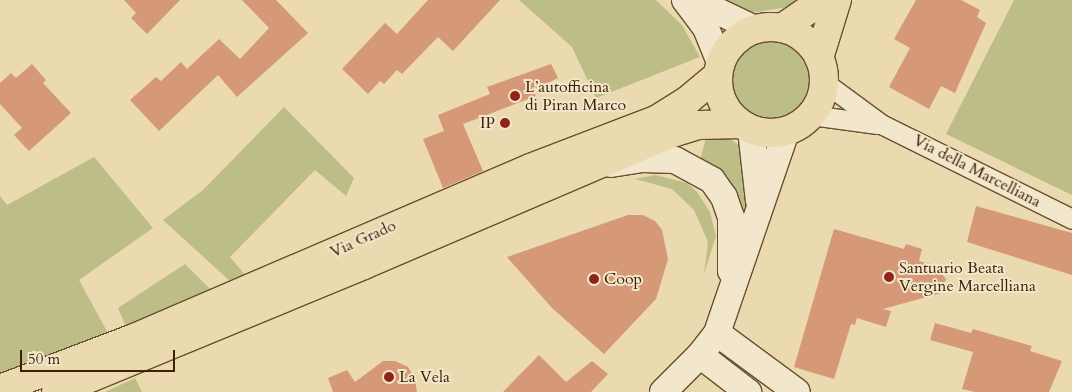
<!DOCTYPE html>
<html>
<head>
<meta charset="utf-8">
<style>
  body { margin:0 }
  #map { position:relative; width:1072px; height:392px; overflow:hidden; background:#ebd9b0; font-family:Cardo,serif }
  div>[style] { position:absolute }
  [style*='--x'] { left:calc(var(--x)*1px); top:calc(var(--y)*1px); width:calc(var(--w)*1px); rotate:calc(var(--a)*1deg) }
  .green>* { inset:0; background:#bdbe87 }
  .round { border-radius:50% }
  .building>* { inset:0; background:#d59978 }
  .roads { filter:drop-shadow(1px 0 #68502e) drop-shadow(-1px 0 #68502e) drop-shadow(0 1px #68502e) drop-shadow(0 -1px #68502e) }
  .street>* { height:19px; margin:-9.5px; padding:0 9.5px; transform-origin:9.5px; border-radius:9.5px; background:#f2e6cc }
  .secondary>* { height:26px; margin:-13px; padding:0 13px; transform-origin:13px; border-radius:13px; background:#f2e6cc }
  .primary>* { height:28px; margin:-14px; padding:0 14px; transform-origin:14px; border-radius:14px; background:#ebd9b0 }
  .primary>.ring { margin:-14px; padding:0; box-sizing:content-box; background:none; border:28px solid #ebd9b0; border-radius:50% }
  .dots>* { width:14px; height:14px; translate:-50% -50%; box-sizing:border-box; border:2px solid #f2e6cc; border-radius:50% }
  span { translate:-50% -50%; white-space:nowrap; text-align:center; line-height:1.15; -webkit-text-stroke:4px #f2e6cc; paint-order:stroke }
  .poi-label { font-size:16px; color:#3c2202 }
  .left { translate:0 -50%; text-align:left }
  .right { translate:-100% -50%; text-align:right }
  .street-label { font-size:16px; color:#3c2202 }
  .scale { position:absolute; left:20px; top:350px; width:155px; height:22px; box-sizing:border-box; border:2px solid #3c2202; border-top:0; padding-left:6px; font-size:15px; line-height:18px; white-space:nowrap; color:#3c2202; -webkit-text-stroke:4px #f2e6cc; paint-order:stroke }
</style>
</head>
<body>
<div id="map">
  <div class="green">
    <i style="clip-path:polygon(519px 0,656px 0,682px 25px,700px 57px,596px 98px,572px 47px)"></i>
    <i style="clip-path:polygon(724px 0,796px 0,787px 7px,758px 12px,747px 12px)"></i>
    <i style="clip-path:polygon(1014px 0,1072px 0,1072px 195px,946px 134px)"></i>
    <i class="round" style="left:729px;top:38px;width:82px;height:82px"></i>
    <i style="clip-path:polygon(284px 107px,354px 178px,346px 196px,315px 170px,230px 257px,246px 276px,231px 282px,163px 220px,203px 190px)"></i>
    <i style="clip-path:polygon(727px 137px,739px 145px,750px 186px,744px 224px,700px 160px,706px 138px)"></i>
    <i style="clip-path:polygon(94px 157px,153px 228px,79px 280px,109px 335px,0 374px,0 196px,7px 205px)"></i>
    <i style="clip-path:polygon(655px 175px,687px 183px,697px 192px,710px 212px,716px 236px,704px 274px,708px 242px,694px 210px,672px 189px,635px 179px)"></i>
    <i style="clip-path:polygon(185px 264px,211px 290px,127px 329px,118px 308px)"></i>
    <i style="clip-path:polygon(135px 378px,142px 392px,105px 392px)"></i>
  </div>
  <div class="building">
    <i style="clip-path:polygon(124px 0,180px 0,147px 34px,131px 18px,136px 13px)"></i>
    <i style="clip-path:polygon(242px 0,276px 0,308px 33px,237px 97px,218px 75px,159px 131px,130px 100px,156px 77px,161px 81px,181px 62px,187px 69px,219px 39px,240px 59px,269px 28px)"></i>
    <i style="clip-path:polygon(428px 0,500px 0,453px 51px,438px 37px,402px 74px,397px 70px,384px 84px,380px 81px,368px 94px,342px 69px,385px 23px,397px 34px)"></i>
    <i style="clip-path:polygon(916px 0,961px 0,980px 10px,977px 17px,986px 23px,955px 93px,941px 86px,929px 109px,889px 87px,910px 48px,894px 39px)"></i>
    <i style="clip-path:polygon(32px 64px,46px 80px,43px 83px,71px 113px,29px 151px,14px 135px,22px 128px,0 104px,0 83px,11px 73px,16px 78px)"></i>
    <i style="clip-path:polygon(551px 64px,558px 78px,533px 90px,536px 96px,463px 124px,483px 171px,443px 188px,423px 139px,444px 131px,438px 115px,490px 94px,487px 87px)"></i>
    <i style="clip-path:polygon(976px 206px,1072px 233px,1072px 275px,967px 242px)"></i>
    <i style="clip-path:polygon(628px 215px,643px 215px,655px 221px,662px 230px,668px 259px,656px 299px,604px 354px,552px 308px,507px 257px)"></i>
    <i style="clip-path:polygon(834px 229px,904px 249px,906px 244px,922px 249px,919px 261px,934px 265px,946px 279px,941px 293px,883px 309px,891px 311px,886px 327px,857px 318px,855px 325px,851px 324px,834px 379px,794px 367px)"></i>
    <i style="clip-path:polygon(935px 323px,971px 333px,973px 329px,1032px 346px,1030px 351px,1062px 361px,1049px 392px,975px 392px,962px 389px,973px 352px,930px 340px)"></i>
    <i style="clip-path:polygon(539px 355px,566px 382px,592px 361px,608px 374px,591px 392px,503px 392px)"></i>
    <i style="clip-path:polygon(383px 361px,395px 361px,408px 367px,415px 379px,417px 392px,333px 392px,328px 378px,347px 370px,355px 382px)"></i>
  </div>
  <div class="roads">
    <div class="street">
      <i style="--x:824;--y:82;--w:71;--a:36.4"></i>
      <i style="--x:881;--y:124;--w:213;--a:26.4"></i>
      <i style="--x:811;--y:115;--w:67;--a:7.8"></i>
    </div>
    <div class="secondary">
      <i style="--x:685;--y:0;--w:35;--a:53"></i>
      <i style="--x:706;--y:28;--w:38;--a:68"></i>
      <i style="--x:694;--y:0;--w:68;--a:25.4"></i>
      <i style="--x:751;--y:130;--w:71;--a:83.6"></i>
      <i style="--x:611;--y:164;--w:32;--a:-9"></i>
      <i style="--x:643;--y:159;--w:32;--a:2"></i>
      <i style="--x:675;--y:160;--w:42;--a:28.4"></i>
      <i style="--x:712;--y:180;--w:21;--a:55"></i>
      <i style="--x:724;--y:197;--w:21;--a:71"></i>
      <i style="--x:731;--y:217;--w:54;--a:90"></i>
      <i style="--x:717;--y:333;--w:99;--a:36.4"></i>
      <i style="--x:700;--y:355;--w:61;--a:37.6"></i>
      <i style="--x:663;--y:392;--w:52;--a:-45"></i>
      <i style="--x:700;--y:355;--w:28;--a:-52"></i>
      <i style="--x:717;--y:333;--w:213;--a:-71.1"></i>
    </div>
    <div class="primary">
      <i class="ring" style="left:718px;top:27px;width:78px;height:78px"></i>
      <i style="--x:782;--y:28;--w:50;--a:-34.3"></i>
      <i style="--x:819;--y:58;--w:61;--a:-72.8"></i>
      <i style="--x:0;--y:389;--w:143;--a:-20.8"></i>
      <i style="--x:134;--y:338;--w:431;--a:-23.2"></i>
      <i style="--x:530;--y:168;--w:135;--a:-20.9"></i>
      <i style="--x:656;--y:120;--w:38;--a:-32"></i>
      <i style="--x:688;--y:100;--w:39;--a:-40"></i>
      <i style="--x:56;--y:392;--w:333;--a:-22.4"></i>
      <i style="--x:364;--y:265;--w:332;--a:-23.2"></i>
      <i style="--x:669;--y:134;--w:31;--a:-17"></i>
      <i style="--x:699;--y:125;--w:42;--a:-1.4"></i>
    </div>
  </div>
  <div class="dots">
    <i style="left:515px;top:96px;background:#8f2418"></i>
    <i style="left:505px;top:123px;background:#8f2418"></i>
    <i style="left:889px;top:277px;background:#8f2418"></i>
    <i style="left:594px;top:279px;background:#8f2418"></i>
    <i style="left:389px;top:377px;background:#8f2418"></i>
  </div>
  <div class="poi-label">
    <span class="left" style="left:525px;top:96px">L’autofficina<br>di Piran Marco</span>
    <span class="right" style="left:495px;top:123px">IP</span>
    <span class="left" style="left:899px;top:277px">Santuario Beata<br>Vergine Marcelliana</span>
    <span class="left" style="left:604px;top:279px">Coop</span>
    <span class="left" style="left:399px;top:377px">La Vela</span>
  </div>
  <div class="street-label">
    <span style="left:977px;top:171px;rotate:27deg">Via della Marcelliana</span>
    <span style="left:363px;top:239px;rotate:-24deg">Via Grado</span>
  </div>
  <div class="scale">50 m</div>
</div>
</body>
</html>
